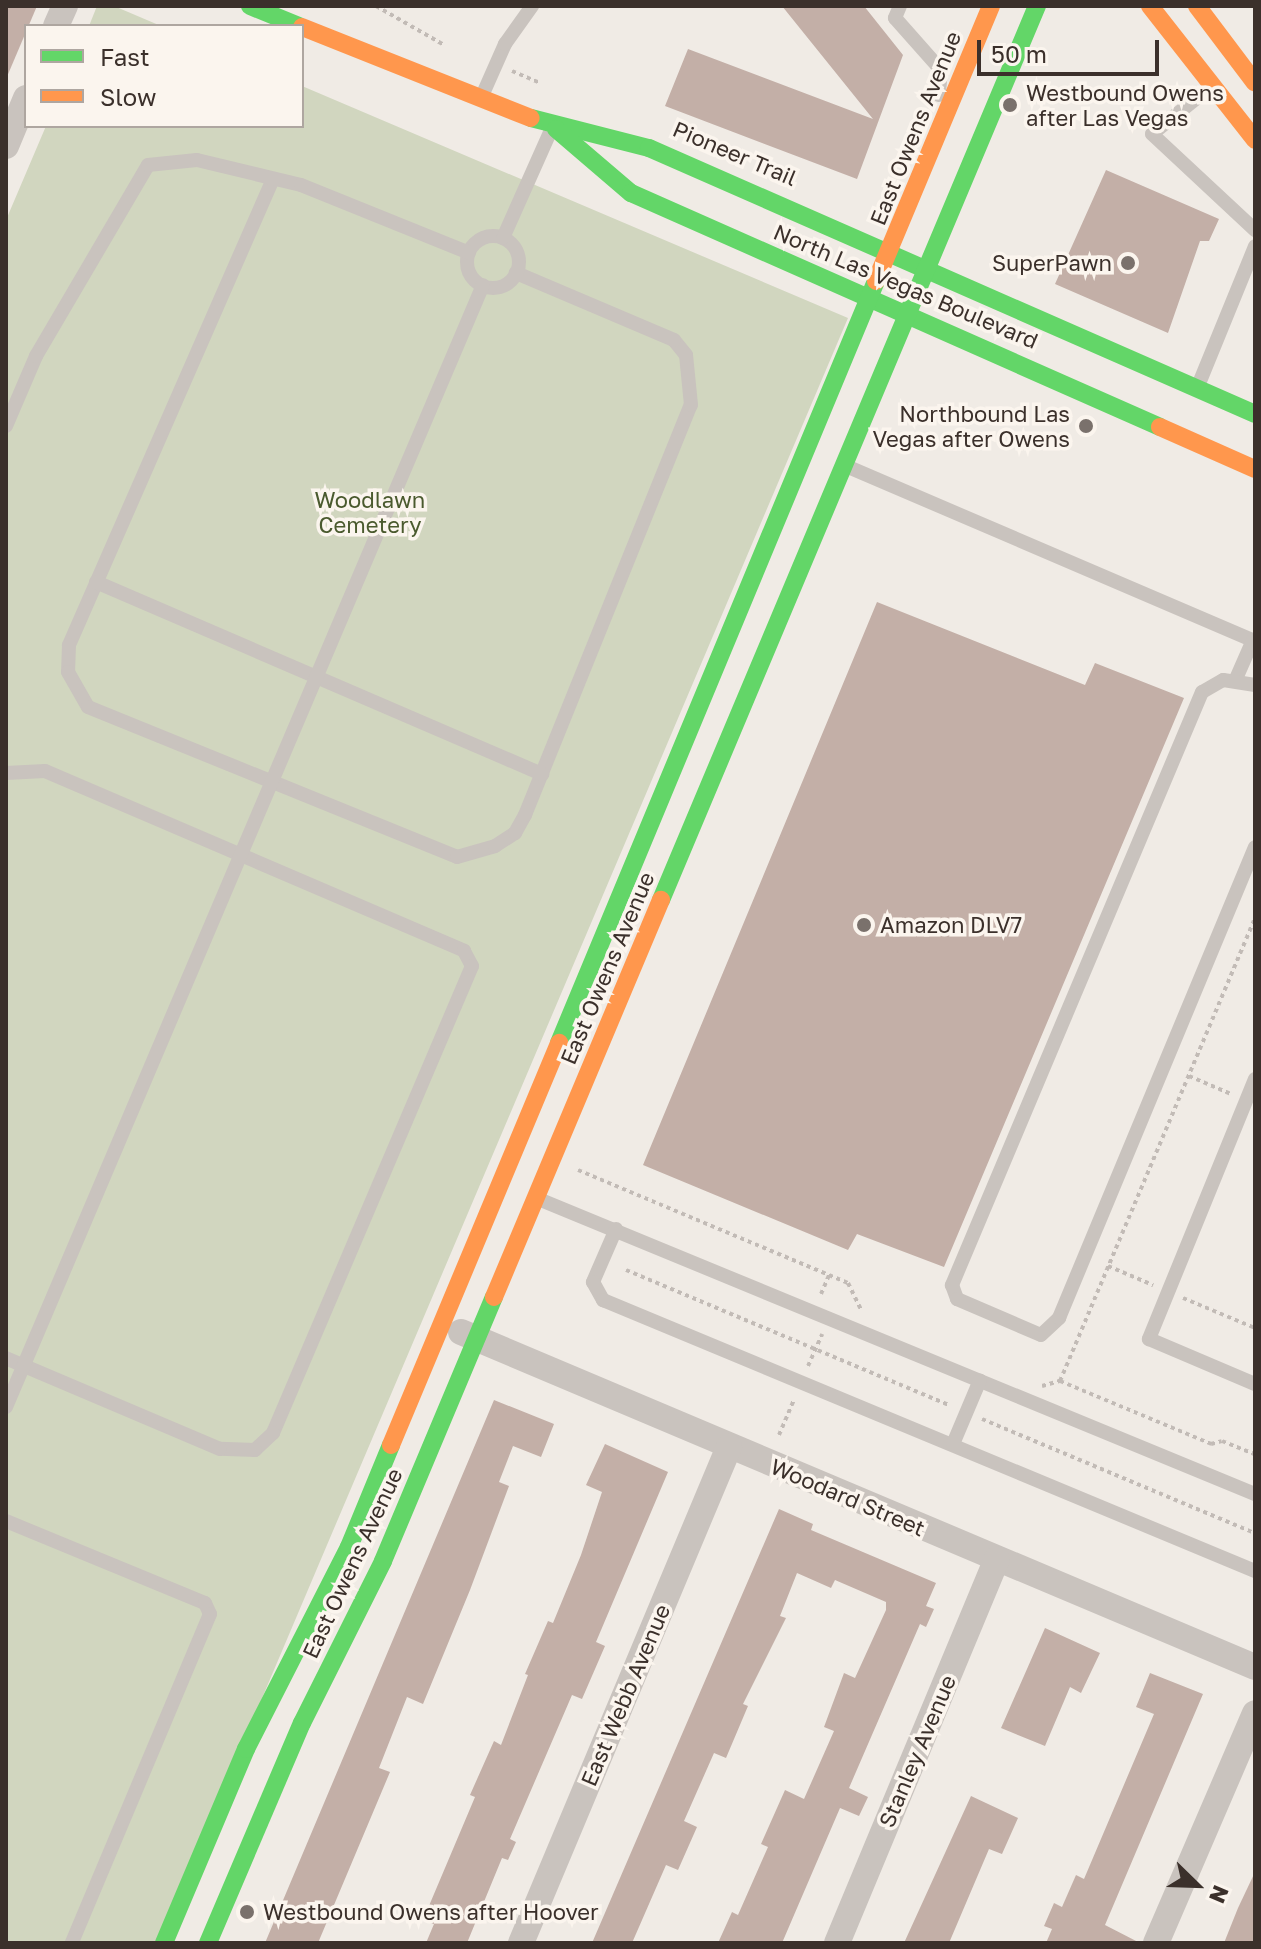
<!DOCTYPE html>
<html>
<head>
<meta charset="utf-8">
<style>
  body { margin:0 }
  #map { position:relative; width:1261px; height:1949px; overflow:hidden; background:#f0ebe5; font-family:"Golos Text",sans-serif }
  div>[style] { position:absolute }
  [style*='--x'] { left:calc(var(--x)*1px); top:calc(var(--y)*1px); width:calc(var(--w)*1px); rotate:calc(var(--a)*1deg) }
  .green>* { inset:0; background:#d1d6bf }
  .building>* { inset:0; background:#c3afa7 }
  .path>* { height:4px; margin-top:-2px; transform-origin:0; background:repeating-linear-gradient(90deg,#c2bbb6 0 4px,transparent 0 8px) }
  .lane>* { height:14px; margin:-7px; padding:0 7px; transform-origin:7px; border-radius:7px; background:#c9c3be }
  .lane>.ring { margin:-7px; padding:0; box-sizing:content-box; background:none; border:14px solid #c9c3be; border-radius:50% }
  .street>* { height:26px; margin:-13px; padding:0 13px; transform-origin:13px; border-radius:13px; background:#c9c3be }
  .fast>* { height:18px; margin:-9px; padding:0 9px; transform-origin:9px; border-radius:9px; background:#63d668 }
  .slow>* { height:18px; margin:-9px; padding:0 9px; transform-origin:9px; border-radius:9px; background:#ff974d }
  .dots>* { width:22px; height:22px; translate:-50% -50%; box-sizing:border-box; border:4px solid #fbf5ee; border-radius:50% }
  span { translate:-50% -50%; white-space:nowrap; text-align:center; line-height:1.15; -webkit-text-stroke:7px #fbf5ee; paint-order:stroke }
  .poi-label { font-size:22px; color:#3b302b }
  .left { translate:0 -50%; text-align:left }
  .right { translate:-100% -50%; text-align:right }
  .street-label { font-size:22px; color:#3b302b }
  .park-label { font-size:22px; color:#4a5a2e }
  .frame { position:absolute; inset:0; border:8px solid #3b302b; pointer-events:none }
  .legend { position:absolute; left:24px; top:24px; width:280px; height:104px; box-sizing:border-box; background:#fbf5ee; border:2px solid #aea6a0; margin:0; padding:10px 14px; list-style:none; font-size:24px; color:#3b302b }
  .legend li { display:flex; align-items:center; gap:16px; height:40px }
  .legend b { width:40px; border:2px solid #aea6a0 }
  .north { position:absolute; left:1157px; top:1845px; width:80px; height:80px; -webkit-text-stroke:6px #fbf5ee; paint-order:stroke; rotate:113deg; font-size:22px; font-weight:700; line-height:32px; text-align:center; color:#3b302b }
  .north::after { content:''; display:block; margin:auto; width:28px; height:36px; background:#3b302b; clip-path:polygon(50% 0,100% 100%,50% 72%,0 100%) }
  .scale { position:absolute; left:977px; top:40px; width:182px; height:36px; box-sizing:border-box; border:4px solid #3b302b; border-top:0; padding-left:10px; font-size:24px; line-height:28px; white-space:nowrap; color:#3b302b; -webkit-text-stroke:6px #fbf5ee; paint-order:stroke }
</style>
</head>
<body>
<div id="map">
  <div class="green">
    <i style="clip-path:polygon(97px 6px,114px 6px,161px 26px,89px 26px)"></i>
    <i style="clip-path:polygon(302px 86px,848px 318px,158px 1943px,6px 1943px,6px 220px,46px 126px,302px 126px)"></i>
  </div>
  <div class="building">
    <i style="clip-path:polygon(6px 6px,37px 6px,6px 79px)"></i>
    <i style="clip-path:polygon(782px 6px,864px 6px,903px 55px,857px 179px,665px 106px,688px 49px,873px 119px)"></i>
    <i style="clip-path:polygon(1106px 170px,1219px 219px,1209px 241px,1200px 241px,1168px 333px,1055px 284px)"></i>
    <i style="clip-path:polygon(877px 602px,1085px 685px,1095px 663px,1184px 698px,944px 1267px,857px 1234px,848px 1250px,643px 1165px)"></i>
    <i style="clip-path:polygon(494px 1400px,554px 1424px,541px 1457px,513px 1446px,499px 1482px,509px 1486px,470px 1590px,423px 1704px,407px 1697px,379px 1768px,390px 1772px,318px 1943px,265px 1943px)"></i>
    <i style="clip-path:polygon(605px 1444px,668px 1472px,596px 1642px,605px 1646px,582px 1699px,572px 1695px,510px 1839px,516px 1842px,508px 1860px,502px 1858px,467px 1943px,426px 1943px,434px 1924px,423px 1920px,475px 1797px,470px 1795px,494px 1741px,501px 1745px,528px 1675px,525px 1674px,548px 1621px,553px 1623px,581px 1555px,602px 1492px,586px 1485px)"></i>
    <i style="clip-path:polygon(779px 1509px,813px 1524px,811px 1530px,936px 1583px,926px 1606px,934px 1609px,926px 1627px,920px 1624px,849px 1788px,868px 1797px,859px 1816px,840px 1808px,782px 1943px,718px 1943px,732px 1912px,738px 1915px,768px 1847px,761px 1844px,785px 1790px,804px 1799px,834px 1731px,824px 1727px,844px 1673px,855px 1678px,886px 1610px,886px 1602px,835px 1580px,831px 1588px,797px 1573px,780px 1616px,786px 1618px,743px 1704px,748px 1706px,726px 1758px,714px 1753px,684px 1821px,697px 1827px,678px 1870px,666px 1865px,632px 1943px,592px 1943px)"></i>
    <i style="clip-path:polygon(1045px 1628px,1100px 1653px,1081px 1693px,1070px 1687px,1045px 1746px,1001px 1728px)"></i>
    <i style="clip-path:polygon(1150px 1673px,1203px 1694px,1105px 1925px,1140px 1943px,1046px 1943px,1052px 1929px,1044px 1926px,1054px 1903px,1062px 1907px,1076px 1875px,1084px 1879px,1154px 1714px,1136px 1707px)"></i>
    <i style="clip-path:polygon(971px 1796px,1018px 1818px,1002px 1854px,989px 1849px,949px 1943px,904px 1943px)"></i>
    <i style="clip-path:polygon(1255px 1872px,1255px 1943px,1224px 1943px,1238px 1908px)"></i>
  </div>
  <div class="path">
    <i style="--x:376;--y:6;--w:78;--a:29.8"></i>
    <i style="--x:512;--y:71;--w:30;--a:23"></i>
    <i style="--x:1189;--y:1076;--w:46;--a:23.2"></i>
    <i style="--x:578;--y:1170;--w:293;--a:22.7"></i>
    <i style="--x:848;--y:1283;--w:30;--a:64"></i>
    <i style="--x:1108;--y:1266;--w:49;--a:22.9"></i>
    <i style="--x:626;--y:1270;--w:349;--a:22.7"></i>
    <i style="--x:821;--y:1294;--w:21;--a:-67"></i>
    <i style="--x:1183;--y:1298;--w:78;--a:22.6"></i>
    <i style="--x:808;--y:1366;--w:35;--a:-66"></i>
    <i style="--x:1060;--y:1381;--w:502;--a:-67.16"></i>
    <i style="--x:1042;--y:1386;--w:19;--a:-16"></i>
    <i style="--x:1060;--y:1381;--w:164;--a:22.6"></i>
    <i style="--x:1211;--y:1444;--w:11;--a:-15"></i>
    <i style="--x:1222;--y:1441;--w:35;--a:22"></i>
    <i style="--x:982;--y:1419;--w:296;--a:22.7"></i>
    <i style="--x:779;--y:1435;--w:38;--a:-67"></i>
  </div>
  <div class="lane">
    <i style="--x:900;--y:6;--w:13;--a:113"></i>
    <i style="--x:895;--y:18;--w:69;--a:48.5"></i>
    <i style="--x:941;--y:70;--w:25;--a:95"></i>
    <i style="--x:1213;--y:85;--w:78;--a:141.2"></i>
    <i style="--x:1152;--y:134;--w:141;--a:43"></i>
    <i style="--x:482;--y:96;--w:57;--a:-66.1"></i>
    <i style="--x:505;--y:44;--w:47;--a:-54.6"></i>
    <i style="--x:273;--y:179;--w:509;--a:113.64"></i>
    <i style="--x:69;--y:645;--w:27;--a:92"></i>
    <i style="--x:68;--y:672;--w:40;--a:60.3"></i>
    <i style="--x:88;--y:707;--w:398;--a:22.1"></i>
    <i style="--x:457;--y:857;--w:40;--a:-16"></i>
    <i style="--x:495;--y:846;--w:24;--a:-33"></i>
    <i style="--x:515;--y:833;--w:21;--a:-61"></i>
    <i style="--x:525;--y:815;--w:442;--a:-68"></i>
    <i style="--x:691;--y:405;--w:50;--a:-95.7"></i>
    <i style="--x:686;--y:355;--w:19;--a:-129"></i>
    <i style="--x:674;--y:340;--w:172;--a:-157"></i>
    <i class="ring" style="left:467px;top:236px;width:38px;height:38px"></i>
    <i style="--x:503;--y:238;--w:118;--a:-66"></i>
    <i style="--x:1198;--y:386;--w:151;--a:-67.8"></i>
    <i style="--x:6;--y:426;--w:76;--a:-66.8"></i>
    <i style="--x:36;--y:356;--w:221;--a:-59.6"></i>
    <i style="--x:148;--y:165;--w:49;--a:-5.8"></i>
    <i style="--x:197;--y:160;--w:107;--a:13.5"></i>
    <i style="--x:301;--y:185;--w:181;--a:22"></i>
    <i style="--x:846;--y:466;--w:445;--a:23.2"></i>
    <i style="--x:96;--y:582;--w:486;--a:23.3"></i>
    <i style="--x:1235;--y:681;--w:45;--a:-66.3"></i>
    <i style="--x:1255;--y:685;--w:32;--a:-171"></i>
    <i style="--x:1223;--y:680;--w:24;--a:150"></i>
    <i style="--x:1202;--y:692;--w:644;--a:112.86"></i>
    <i style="--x:952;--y:1285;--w:15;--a:70"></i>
    <i style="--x:957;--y:1299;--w:91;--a:23.2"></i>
    <i style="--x:1041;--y:1335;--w:25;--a:-43"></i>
    <i style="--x:1059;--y:1318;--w:510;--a:-67.41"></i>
    <i style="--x:6;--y:773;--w:39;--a:-3"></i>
    <i style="--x:45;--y:771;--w:456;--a:23.2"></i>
    <i style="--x:464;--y:951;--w:17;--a:62"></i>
    <i style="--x:472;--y:966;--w:508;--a:113.08"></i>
    <i style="--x:273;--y:1433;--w:25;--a:137"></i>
    <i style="--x:255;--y:1450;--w:35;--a:-178"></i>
    <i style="--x:220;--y:1449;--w:233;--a:-157"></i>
    <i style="--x:1255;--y:1079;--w:281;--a:112.2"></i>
    <i style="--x:1149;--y:1339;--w:115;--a:23"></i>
    <i style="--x:536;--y:1198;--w:778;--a:22.38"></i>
    <i style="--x:616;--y:1229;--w:58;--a:113.5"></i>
    <i style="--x:593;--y:1282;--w:21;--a:61"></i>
    <i style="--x:603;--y:1300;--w:706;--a:22.57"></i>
    <i style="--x:6;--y:1407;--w:1219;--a:-66.97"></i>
    <i style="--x:953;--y:1444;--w:69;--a:-67.1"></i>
    <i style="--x:6;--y:1521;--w:215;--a:22.4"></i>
    <i style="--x:205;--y:1603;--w:12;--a:66"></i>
    <i style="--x:210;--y:1614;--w:357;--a:112.8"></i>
  </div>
  <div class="street">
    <i style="--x:56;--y:26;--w:22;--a:-66"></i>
    <i style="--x:6;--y:146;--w:52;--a:-67.4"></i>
    <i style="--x:461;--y:1332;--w:862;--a:22.88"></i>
    <i style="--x:521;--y:1943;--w:538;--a:-67.25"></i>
    <i style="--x:837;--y:1943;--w:416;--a:-67.4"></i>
    <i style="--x:1156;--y:1943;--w:250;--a:-66.7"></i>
  </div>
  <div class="fast">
    <i style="--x:250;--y:6;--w:53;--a:22.2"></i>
    <i style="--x:531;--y:118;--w:122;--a:14.3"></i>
    <i style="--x:649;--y:148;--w:662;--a:23.7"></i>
    <i style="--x:556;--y:129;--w:99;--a:40.5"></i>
    <i style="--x:631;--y:193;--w:578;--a:23.86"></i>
    <i style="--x:661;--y:900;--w:970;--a:-67.19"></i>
    <i style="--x:559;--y:1043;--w:825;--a:-67.41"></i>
    <i style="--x:164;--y:1943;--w:211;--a:-67.1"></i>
    <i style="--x:246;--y:1749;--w:227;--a:-63"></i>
    <i style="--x:349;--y:1547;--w:110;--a:-67.6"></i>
    <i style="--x:208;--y:1943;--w:239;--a:-66.9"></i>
    <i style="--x:302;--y:1723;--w:181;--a:-63.4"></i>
    <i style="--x:383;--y:1561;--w:286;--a:-67.2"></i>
  </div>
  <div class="slow">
    <i style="--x:1150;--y:6;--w:170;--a:51.9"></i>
    <i style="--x:1197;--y:6;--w:96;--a:53"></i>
    <i style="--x:302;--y:27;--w:246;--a:21.7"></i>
    <i style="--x:876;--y:281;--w:298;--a:-67.3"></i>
    <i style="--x:1160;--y:427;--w:104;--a:23.9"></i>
    <i style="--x:494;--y:1297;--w:431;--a:-67.2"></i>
    <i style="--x:391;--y:1445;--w:436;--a:-67.3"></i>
  </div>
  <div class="dots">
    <i style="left:1010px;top:105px;background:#7a716c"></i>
    <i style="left:1128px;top:263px;background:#7a716c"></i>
    <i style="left:1086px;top:426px;background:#7a716c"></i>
    <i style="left:864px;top:925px;background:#7a716c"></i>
    <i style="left:247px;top:1912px;background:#7a716c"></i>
  </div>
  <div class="poi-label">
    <span class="left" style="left:1026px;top:105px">Westbound Owens<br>after Las Vegas</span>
    <span class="right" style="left:1112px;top:263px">SuperPawn</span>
    <span class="right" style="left:1070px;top:426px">Northbound Las<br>Vegas after Owens</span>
    <span class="left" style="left:880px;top:925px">Amazon DLV7</span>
    <span class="left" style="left:263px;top:1912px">Westbound Owens after Hoover</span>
  </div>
  <div class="street-label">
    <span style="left:915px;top:128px;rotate:-68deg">East Owens Avenue</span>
    <span style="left:735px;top:153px;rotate:23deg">Pioneer Trail</span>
    <span style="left:906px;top:286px;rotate:23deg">North Las Vegas Boulevard</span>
    <span style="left:607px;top:968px;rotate:-67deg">East Owens Avenue</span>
    <span style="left:848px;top:1497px;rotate:23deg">Woodard Street</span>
    <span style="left:352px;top:1563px;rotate:-65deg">East Owens Avenue</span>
    <span style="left:625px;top:1695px;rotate:-67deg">East Webb Avenue</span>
    <span style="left:917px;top:1751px;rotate:-67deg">Stanley Avenue</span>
  </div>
  <div class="park-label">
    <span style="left:370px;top:512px">Woodlawn<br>Cemetery</span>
  </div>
  <div class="frame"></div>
  <ul class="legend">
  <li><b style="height:10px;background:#63d668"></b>Fast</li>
  <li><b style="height:10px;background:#ff974d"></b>Slow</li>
  </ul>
  <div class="north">N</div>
  <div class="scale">50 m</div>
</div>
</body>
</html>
